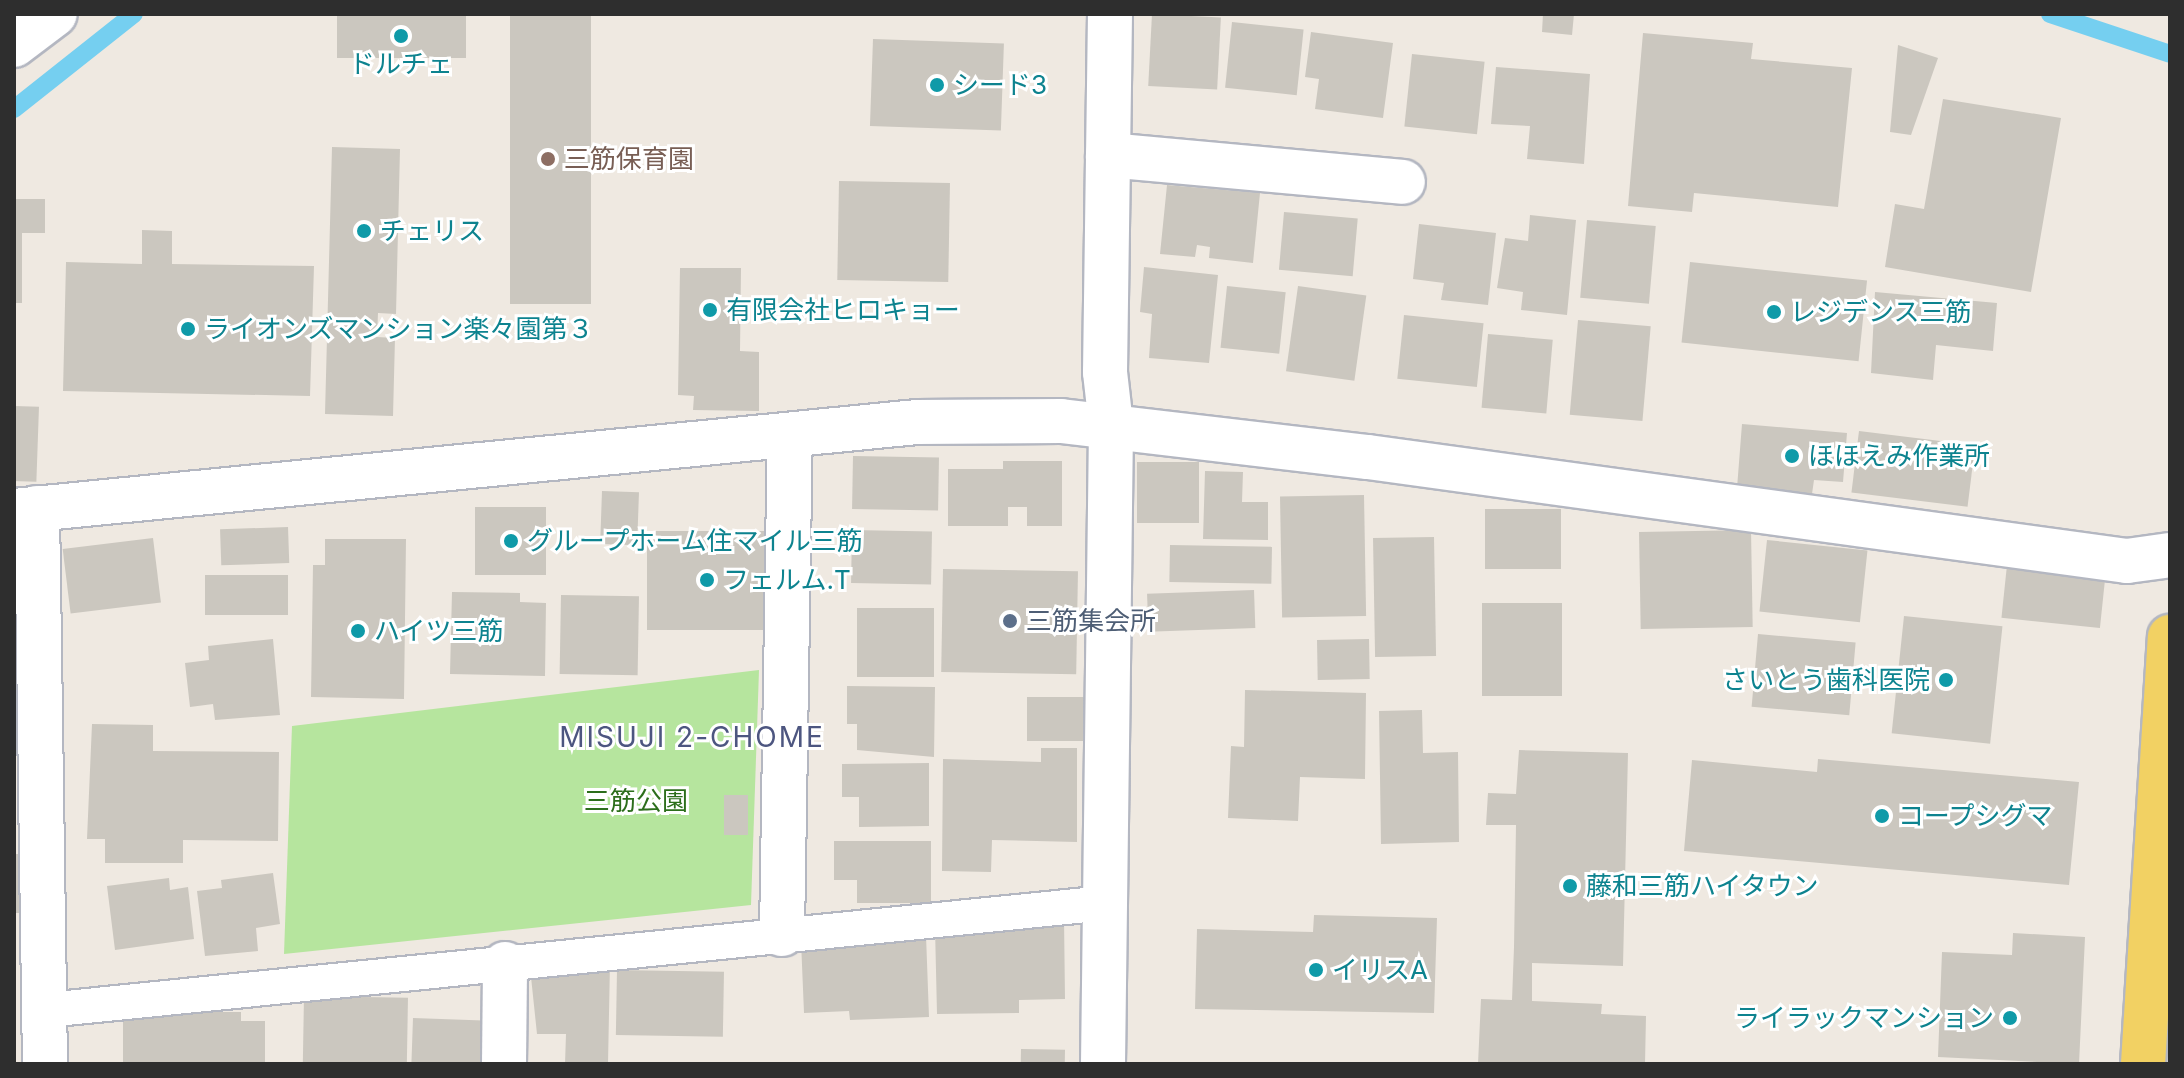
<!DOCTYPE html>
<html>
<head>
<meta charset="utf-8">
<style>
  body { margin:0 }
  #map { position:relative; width:2184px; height:1078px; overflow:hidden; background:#efe9e1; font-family:Inter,"Noto Sans JP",sans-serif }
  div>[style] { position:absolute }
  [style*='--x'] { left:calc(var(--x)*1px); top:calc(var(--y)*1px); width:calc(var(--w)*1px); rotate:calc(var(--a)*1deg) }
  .green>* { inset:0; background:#b6e59e }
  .stream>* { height:18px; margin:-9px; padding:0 9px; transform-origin:9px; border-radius:9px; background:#75cff0 }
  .building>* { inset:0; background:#cbc7bf; transform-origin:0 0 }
  .roads { filter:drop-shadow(2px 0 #b4b7c1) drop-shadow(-2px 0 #b4b7c1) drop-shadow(0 2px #b4b7c1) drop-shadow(0 -2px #b4b7c1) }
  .lane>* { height:34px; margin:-17px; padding:0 17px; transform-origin:17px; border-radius:17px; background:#fff }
  .street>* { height:44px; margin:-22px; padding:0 22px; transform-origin:22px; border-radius:22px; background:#fff }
  .secondary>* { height:44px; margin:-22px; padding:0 22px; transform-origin:22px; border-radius:22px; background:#fff }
  .primary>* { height:44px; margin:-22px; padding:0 22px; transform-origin:22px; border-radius:22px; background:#f2d163 }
  .dots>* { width:22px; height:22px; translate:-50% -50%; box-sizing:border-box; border:4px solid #fff; border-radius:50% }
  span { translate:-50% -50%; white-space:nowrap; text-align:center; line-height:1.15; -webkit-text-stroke:6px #fff; paint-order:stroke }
  .culture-label { font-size:26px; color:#0d838f }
  .left { translate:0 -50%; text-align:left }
  .right { translate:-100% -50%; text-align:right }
  .education-label { font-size:26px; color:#785e54 }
  .service-label { font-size:26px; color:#4e5e75 }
  .park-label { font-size:26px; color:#2c6e1b }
  .neighbourhood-label { font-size:28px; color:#4d5680; letter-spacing:2px }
  .frame { position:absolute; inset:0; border:16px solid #2e2e2e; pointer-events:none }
</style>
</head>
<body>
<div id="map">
  <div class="green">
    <i style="clip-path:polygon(759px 670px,751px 905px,284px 954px,292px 726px)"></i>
  </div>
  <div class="stream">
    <i style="--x:2050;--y:14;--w:126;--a:18.4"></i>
    <i style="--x:14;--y:109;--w:153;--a:-38.4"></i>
  </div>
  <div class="building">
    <i style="left:337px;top:14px;width:129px;height:44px"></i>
    <i style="left:510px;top:14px;width:81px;height:290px"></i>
    <i style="left:1152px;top:14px;width:69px;height:72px;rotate:3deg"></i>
    <i style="clip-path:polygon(1543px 14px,1574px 14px,1572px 35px,1542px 32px)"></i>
    <i style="left:1232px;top:22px;width:72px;height:66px;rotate:6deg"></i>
    <i style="clip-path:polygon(1311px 32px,1393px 43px,1383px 118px,1315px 109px,1319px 79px,1305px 77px)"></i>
    <i style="clip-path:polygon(1643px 33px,1753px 43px,1751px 59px,1852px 68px,1838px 207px,1694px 193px,1692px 212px,1628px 206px)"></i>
    <i style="left:873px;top:39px;width:131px;height:87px;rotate:2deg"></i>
    <i style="clip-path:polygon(1898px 45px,1938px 58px,1911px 135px,1890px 132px)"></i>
    <i style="left:1412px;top:54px;width:73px;height:73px;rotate:6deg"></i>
    <i style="clip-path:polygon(1496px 67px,1590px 74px,1584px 164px,1527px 159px,1530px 126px,1491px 124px)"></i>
    <i style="clip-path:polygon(1943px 99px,2061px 118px,2031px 292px,1885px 267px,1895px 204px,1924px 209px)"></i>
    <i style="clip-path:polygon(332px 147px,400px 149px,396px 314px,378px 313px,377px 337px,395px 338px,393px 416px,325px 414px)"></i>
    <i style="left:839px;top:181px;width:111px;height:99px;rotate:1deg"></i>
    <i style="clip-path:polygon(1167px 185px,1260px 193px,1253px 263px,1209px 258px,1210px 247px,1197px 245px,1195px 257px,1160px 254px)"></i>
    <i style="clip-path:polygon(14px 199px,45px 199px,45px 233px,22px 233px,22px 303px,14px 303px)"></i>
    <i style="left:1284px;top:212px;width:74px;height:58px;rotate:5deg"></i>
    <i style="clip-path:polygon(1530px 215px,1576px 220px,1567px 315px,1521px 310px,1523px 292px,1497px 288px,1505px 238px,1528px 241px)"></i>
    <i style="left:1587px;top:220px;width:69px;height:78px;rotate:5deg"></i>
    <i style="clip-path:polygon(1419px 224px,1496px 233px,1488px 305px,1441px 300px,1444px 283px,1413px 279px)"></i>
    <i style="clip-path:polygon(142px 230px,172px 231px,172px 264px,314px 266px,310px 396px,63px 391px,66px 262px,142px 264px)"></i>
    <i style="left:1690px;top:262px;width:178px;height:81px;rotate:6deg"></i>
    <i style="clip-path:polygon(1144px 267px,1218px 275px,1209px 363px,1149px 358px,1152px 314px,1140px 312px)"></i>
    <i style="clip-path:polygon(680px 268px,741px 268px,740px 351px,759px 352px,759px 411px,693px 410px,694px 396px,678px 395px)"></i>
    <i style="left:1227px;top:286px;width:59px;height:62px;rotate:6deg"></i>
    <i style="left:1298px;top:286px;width:69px;height:86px;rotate:8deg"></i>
    <i style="clip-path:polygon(1875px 292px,1997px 303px,1993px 351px,1936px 345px,1933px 380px,1871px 373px)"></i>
    <i style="left:1404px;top:315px;width:80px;height:64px;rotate:6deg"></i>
    <i style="left:1578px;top:320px;width:73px;height:95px;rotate:5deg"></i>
    <i style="left:1488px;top:334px;width:65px;height:74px;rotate:5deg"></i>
    <i style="left:14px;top:406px;width:25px;height:75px;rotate:2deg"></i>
    <i style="clip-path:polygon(1742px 424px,1847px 433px,1843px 482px,1814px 480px,1812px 494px,1737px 488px)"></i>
    <i style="left:1859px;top:431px;width:117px;height:62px;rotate:7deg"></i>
    <i style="left:853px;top:456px;width:86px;height:53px;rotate:1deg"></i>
    <i style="clip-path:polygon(1003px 461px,1062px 461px,1062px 526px,1027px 526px,1027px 507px,1008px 507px,1008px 526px,948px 526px,948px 469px,1003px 469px)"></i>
    <i style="left:1137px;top:462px;width:62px;height:61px"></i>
    <i style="clip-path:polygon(1205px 471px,1243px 472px,1242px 502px,1268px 502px,1268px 540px,1203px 539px)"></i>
    <i style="left:602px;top:491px;width:37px;height:53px;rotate:2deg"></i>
    <i style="left:1364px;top:495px;width:121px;height:84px;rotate:89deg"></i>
    <i style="left:475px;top:507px;width:71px;height:68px"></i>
    <i style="left:1485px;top:509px;width:76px;height:60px"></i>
    <i style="left:288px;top:527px;width:36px;height:68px;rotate:88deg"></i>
    <i style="left:852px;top:530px;width:80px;height:53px;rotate:1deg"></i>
    <i style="left:1751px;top:530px;width:97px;height:112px;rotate:89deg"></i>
    <i style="left:647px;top:531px;width:120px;height:99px"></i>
    <i style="left:1434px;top:537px;width:119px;height:61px;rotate:89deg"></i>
    <i style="left:153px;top:538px;width:65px;height:91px;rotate:83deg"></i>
    <i style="clip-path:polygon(325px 539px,406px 539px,404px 699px,311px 697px,313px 565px,325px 565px)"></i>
    <i style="left:1767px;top:540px;width:101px;height:72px;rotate:6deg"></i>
    <i style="left:1170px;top:545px;width:102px;height:37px;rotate:1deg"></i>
    <i style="left:2007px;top:565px;width:99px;height:53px;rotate:6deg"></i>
    <i style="left:943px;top:569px;width:135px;height:103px;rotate:1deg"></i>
    <i style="left:288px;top:575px;width:40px;height:83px;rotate:90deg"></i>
    <i style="left:1254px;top:590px;width:38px;height:107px;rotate:88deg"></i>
    <i style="clip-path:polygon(452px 592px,520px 593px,520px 602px,546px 603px,545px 676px,450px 674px)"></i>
    <i style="left:561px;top:595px;width:78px;height:79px;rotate:1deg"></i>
    <i style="left:1562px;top:603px;width:93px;height:80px;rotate:90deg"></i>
    <i style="left:857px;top:608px;width:77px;height:69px"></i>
    <i style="left:1904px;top:616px;width:99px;height:118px;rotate:6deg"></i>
    <i style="left:1758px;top:634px;width:98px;height:73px;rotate:5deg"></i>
    <i style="clip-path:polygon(273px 639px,280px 715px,215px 720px,213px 704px,190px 707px,185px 663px,209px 660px,208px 646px)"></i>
    <i style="left:1369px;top:639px;width:40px;height:52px;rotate:89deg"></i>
    <i style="left:14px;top:642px;width:7px;height:86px"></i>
    <i style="clip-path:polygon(847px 686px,935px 687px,934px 757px,857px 750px,857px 724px,847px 724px)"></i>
    <i style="clip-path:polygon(1245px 690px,1366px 693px,1365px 779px,1300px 777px,1298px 821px,1228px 818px,1231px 746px,1244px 747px)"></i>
    <i style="left:1027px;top:697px;width:64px;height:44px"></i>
    <i style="clip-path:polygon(1422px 710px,1423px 753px,1458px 752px,1459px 842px,1381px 844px,1379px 711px)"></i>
    <i style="clip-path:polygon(92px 724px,153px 725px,153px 751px,279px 752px,278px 841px,183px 840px,183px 863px,105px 863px,105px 839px,87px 839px)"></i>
    <i style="clip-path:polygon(1041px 748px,1077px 748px,1077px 842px,992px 840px,991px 872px,942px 871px,943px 759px,1041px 762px)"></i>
    <i style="clip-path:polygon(1519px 750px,1628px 753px,1623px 966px,1532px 963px,1532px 1001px,1602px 1004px,1601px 1014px,1646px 1016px,1645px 1064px,1478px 1064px,1481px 999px,1512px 1000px,1514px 947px,1516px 825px,1486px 825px,1488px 793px,1516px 794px)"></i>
    <i style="clip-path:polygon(1818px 759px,2079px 782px,2069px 885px,1684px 851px,1692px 760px,1817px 772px)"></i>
    <i style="clip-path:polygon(929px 763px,929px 826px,859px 827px,859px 797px,842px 797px,842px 764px)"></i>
    <i style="left:724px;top:795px;width:24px;height:40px"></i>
    <i style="clip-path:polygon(834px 841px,931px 841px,931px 903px,857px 903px,857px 880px,834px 880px)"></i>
    <i style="left:14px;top:854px;width:6px;height:59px"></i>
    <i style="clip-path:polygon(273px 873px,280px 924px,256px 928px,258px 951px,205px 956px,197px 891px,222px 888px,221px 880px)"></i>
    <i style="clip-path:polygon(169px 878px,170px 890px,188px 887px,194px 939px,115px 950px,107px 886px)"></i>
    <i style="clip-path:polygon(1314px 915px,1437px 918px,1434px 1013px,1195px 1009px,1197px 929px,1313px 932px)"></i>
    <i style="clip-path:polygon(1064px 918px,1065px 999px,1019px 1000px,1019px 1013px,937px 1014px,935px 928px)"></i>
    <i style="clip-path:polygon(2013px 933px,2085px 937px,2079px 1064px,1938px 1057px,1942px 952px,2012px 955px)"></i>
    <i style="clip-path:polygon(926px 935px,929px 1017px,850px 1020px,849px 1011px,804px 1013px,801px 941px)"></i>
    <i style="clip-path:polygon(567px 963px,610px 963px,608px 1064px,565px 1064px,566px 1034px,537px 1034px,531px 977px,567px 976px)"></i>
    <i style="left:617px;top:970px;width:107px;height:65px;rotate:1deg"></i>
    <i style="left:304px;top:996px;width:104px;height:68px;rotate:1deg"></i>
    <i style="clip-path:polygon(123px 1012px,241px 1012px,241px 1021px,265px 1021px,265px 1064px,123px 1064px)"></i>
    <i style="left:413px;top:1018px;width:70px;height:46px;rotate:2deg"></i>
    <i style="left:1021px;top:1049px;width:44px;height:15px;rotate:1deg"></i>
  </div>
  <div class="roads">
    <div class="lane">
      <i style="--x:47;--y:1010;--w:1064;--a:-5.77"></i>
    </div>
    <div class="street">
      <i style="--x:1108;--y:155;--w:296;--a:5.2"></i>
      <i style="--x:37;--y:508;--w:556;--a:89.18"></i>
      <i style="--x:14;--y:511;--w:907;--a:-5.63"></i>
      <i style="--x:917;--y:422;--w:144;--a:-0.4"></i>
      <i style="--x:1061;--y:421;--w:309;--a:6.7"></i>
      <i style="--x:1368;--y:457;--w:766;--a:7.8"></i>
      <i style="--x:2127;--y:561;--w:43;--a:-7.9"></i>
      <i style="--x:782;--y:934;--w:495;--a:-89.1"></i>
      <i style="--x:504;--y:1064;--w:100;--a:-89.4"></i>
      <i style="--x:1103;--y:1064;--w:639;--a:-89.28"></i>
      <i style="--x:1111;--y:425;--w:53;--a:-96.5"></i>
      <i style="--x:1105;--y:372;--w:358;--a:-89.2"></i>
    </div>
    <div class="secondary">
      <i style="--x:14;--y:45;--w:51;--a:-37.1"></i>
    </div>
    <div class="primary">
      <i style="--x:2143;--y:1064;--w:428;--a:-86.4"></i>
    </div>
  </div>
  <div class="dots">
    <i style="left:401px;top:36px;background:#0f9aa8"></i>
    <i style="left:937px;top:85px;background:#0f9aa8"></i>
    <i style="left:548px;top:159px;background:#8d6e63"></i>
    <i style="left:364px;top:231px;background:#0f9aa8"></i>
    <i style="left:710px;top:310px;background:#0f9aa8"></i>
    <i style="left:1774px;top:312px;background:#0f9aa8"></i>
    <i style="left:188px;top:329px;background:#0f9aa8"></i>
    <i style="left:1792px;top:456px;background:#0f9aa8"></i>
    <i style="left:511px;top:541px;background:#0f9aa8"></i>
    <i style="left:707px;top:580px;background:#0f9aa8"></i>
    <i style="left:1010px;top:621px;background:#5c6f8a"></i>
    <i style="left:358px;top:631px;background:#0f9aa8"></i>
    <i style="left:1946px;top:680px;background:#0f9aa8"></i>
    <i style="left:1882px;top:816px;background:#0f9aa8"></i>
    <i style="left:1570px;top:886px;background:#0f9aa8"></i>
    <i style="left:1316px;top:970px;background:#0f9aa8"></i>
    <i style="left:2010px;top:1018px;background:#0f9aa8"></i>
  </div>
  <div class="culture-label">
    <span style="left:401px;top:64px">ドルチェ</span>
    <span class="left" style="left:953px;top:85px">シード3</span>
    <span class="left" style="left:380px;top:231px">チェリス</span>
    <span class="left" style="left:726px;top:310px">有限会社ヒロキョー</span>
    <span class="left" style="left:1790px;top:312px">レジデンス三筋</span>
    <span class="left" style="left:204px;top:329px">ライオンズマンション楽々園第３</span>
    <span class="left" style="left:1808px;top:456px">ほほえみ作業所</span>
    <span class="left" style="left:527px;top:541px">グループホーム住マイル三筋</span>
    <span class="left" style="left:723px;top:580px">フェルム.T</span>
    <span class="left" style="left:374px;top:631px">ハイツ三筋</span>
    <span class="right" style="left:1930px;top:680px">さいとう歯科医院</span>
    <span class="left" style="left:1898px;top:816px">コープシグマ</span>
    <span class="left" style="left:1586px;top:886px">藤和三筋ハイタウン</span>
    <span class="left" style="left:1332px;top:970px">イリスA</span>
    <span class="right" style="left:1994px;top:1018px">ライラックマンション</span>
  </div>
  <div class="education-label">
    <span class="left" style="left:564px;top:159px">三筋保育園</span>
  </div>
  <div class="service-label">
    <span class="left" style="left:1026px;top:621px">三筋集会所</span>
  </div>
  <div class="park-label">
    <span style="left:636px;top:801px">三筋公園</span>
  </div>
  <div class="neighbourhood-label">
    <span style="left:692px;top:737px">MISUJI 2-CHOME</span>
  </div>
  <div class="frame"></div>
</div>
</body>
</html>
